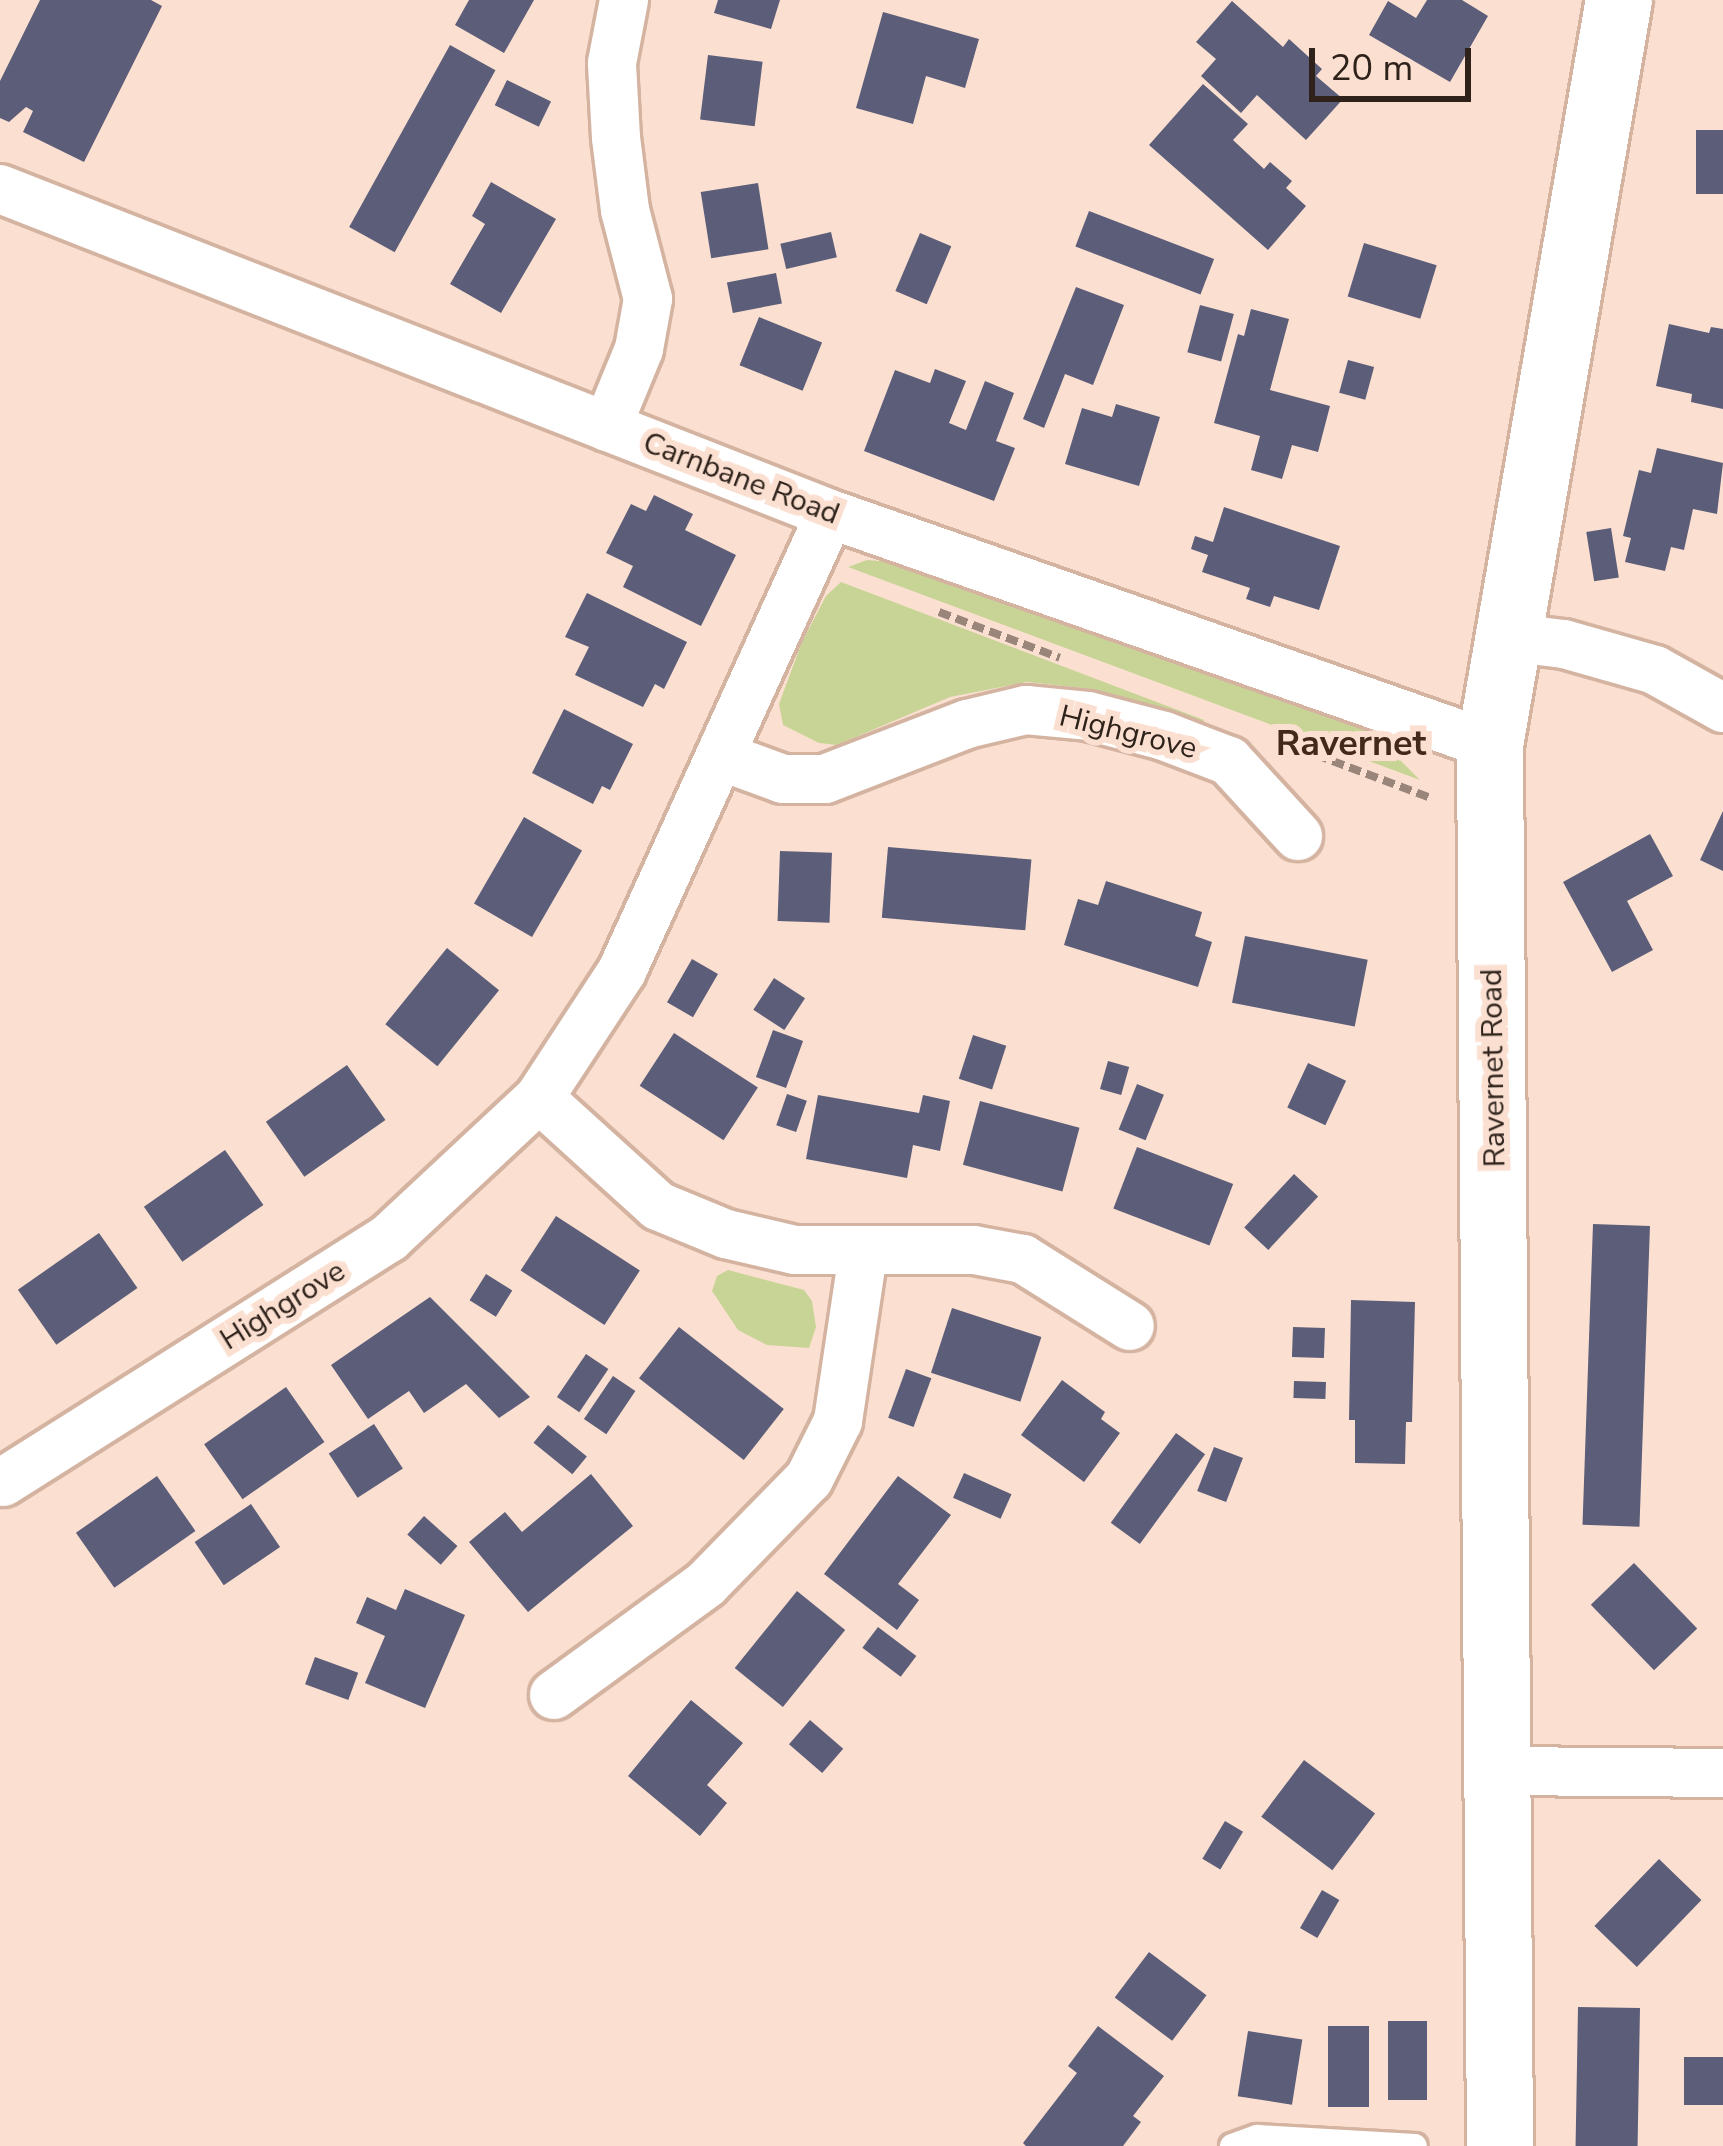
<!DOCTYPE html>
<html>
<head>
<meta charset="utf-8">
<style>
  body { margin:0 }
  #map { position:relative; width:1723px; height:2146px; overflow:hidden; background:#fbe0d1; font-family:"Nunito Sans",sans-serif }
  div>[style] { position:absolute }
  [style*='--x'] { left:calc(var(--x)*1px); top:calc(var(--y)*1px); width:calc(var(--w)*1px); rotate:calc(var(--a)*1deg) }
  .green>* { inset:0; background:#c8d495 }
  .building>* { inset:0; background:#5c5d79; transform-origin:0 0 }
  .path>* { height:8px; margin-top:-4px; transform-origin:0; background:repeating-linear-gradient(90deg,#99857a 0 12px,transparent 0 18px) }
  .roads { filter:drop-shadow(3px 0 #d4b3a1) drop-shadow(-3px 0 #d4b3a1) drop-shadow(0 3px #d4b3a1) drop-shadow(0 -3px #d4b3a1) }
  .lane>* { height:24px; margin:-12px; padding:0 12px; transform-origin:12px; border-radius:12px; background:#fff }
  .street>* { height:48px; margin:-24px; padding:0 24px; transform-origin:24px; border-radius:24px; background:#fff }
  .secondary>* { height:66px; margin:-33px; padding:0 33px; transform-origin:33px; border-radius:33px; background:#fff }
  span { translate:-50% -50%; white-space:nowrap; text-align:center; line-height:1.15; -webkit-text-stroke:12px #fbe0d1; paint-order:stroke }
  .street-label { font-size:30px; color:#2e221b }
  .quarter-label { font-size:36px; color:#42291a; font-weight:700 }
  .scale { position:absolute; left:1309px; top:48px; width:162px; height:54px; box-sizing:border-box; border:6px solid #2e221b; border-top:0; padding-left:15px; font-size:36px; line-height:42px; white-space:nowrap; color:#2e221b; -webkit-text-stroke:9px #fbe0d1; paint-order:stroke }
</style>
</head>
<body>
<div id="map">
  <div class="green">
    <i style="clip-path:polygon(867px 560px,891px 562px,1329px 715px,1374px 734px,1420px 780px,848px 567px)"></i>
    <i style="clip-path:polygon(841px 582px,1204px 720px,1202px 725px,1091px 689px,1027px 682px,950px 697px,837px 745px,819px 743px,783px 725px,779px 704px,802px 642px,826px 596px)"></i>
    <i style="clip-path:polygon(728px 1270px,804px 1290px,812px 1301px,816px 1327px,809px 1348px,767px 1345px,738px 1330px,712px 1291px,717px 1276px)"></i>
  </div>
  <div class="building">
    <i style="clip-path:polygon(40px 0,151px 0,162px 6px,84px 162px,23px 132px,33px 111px,26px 107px,9px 122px,0 118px,0 81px)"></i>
    <i style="clip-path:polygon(469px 0,534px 0,504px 53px,455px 25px)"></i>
    <i style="clip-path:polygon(718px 0,780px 0,771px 29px,714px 13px)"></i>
    <i style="clip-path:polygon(1427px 0,1462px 0,1488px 16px,1450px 82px,1369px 35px,1388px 1px,1416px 18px)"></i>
    <i style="clip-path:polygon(1232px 1px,1283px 47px,1289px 39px,1322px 69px,1316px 76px,1343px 99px,1306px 140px,1257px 95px,1241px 113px,1201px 76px,1216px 59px,1196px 42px)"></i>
    <i style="clip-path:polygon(883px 12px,979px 39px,965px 88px,926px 76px,913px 124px,856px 108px)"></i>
    <i style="left:450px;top:45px;width:52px;height:208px;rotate:29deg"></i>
    <i style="left:708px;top:55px;width:55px;height:65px;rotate:7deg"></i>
    <i style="left:507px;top:80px;width:49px;height:28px;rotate:26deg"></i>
    <i style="clip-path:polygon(1203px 84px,1248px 124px,1233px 140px,1264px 169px,1270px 162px,1292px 181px,1286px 188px,1306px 206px,1268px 250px,1149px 145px)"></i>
    <i style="left:1723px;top:130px;width:64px;height:27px;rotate:90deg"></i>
    <i style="clip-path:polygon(491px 182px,556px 219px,501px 313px,450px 284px,485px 224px,472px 216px)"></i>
    <i style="left:758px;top:183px;width:67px;height:58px;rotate:81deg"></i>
    <i style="left:1089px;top:211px;width:134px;height:38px;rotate:21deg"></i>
    <i style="left:831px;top:232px;width:26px;height:52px;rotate:77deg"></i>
    <i style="left:920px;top:233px;width:34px;height:63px;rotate:23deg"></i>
    <i style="left:1364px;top:243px;width:76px;height:56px;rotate:17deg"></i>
    <i style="left:776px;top:273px;width:31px;height:50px;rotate:79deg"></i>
    <i style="clip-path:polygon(1076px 287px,1124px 305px,1093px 385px,1065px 374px,1044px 428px,1023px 419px)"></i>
    <i style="left:1200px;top:305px;width:35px;height:49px;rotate:15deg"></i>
    <i style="clip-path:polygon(1251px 309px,1289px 319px,1270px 390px,1330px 406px,1318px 452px,1292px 445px,1282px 479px,1251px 470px,1260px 436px,1214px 423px,1238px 334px,1244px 336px)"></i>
    <i style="left:759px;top:317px;width:68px;height:52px;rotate:22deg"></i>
    <i style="clip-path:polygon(1669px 324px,1709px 333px,1711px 327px,1723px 329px,1723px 409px,1691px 402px,1692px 394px,1656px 386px)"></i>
    <i style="left:1348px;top:360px;width:27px;height:34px;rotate:15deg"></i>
    <i style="clip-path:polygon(935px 369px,966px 381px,949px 423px,966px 430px,985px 381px,1014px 393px,996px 441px,1015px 448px,994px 501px,864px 451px,895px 370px,930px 383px)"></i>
    <i style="clip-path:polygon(1116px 404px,1160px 417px,1139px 486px,1065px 464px,1082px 408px,1112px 417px)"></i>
    <i style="clip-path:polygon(1657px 448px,1723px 463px,1717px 514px,1693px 509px,1684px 550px,1671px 547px,1665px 571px,1625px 562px,1631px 538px,1623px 536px,1639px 470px,1651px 473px)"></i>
    <i style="clip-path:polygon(654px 495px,693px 514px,685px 530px,736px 555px,701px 626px,623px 587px,633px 566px,606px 553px,631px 504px,646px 511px)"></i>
    <i style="clip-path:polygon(1224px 507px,1340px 546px,1319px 610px,1274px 596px,1270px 607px,1246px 599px,1250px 588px,1202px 572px,1208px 555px,1191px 549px,1195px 536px,1213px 542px)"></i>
    <i style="left:1611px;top:528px;width:50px;height:25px;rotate:81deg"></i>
    <i style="clip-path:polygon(587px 593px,687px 642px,664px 689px,655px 684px,643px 707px,575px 675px,589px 647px,565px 637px)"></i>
    <i style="clip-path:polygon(564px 709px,633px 744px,610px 790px,602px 786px,593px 804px,532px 773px)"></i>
    <i style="clip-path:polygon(1723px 811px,1723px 871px,1700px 860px)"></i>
    <i style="left:524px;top:817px;width:67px;height:100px;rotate:30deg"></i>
    <i style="clip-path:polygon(1650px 834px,1673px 876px,1627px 901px,1653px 950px,1612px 972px,1563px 882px)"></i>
    <i style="left:888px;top:847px;width:144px;height:71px;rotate:5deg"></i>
    <i style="left:780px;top:851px;width:52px;height:70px;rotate:2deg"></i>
    <i style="clip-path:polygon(1106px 881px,1202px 912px,1195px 936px,1212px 942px,1198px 987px,1064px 945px,1078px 899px,1098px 905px)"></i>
    <i style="left:1245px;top:936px;width:125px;height:68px;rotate:11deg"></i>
    <i style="left:447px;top:948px;width:67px;height:98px;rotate:39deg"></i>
    <i style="left:692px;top:959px;width:30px;height:50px;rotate:30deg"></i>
    <i style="left:774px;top:978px;width:37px;height:38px;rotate:33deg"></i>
    <i style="left:773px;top:1030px;width:32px;height:50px;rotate:20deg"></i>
    <i style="left:674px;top:1033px;width:100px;height:63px;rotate:33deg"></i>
    <i style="left:973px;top:1035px;width:35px;height:46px;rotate:18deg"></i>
    <i style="left:1108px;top:1061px;width:22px;height:29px;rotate:16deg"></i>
    <i style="left:1308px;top:1063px;width:42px;height:49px;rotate:25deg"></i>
    <i style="left:347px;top:1065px;width:67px;height:99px;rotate:55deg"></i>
    <i style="left:1137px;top:1084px;width:29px;height:49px;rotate:22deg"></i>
    <i style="left:787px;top:1094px;width:21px;height:33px;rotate:19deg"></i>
    <i style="clip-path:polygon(818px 1095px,919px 1113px,923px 1095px,950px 1101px,940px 1151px,913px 1145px,907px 1178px,806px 1159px)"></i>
    <i style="left:980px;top:1101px;width:103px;height:66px;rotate:15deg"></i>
    <i style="left:1137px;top:1147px;width:103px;height:66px;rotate:21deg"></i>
    <i style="left:225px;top:1150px;width:67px;height:99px;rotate:55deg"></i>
    <i style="left:1294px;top:1174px;width:33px;height:73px;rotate:43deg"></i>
    <i style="left:556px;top:1216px;width:100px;height:65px;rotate:33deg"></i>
    <i style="left:1593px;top:1224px;width:57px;height:301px;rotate:2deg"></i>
    <i style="left:99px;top:1233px;width:67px;height:99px;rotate:55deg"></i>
    <i style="left:486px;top:1274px;width:31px;height:31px;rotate:32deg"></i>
    <i style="clip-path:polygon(430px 1297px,530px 1397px,499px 1418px,466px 1384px,424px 1413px,409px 1391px,368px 1419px,331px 1365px)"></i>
    <i style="clip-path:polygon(1351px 1300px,1415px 1302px,1412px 1422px,1406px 1422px,1405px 1464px,1355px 1463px,1355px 1420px,1349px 1420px)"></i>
    <i style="left:952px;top:1308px;width:94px;height:68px;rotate:18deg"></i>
    <i style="left:679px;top:1327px;width:133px;height:65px;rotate:38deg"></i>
    <i style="left:1293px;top:1327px;width:32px;height:30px;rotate:2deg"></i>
    <i style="left:586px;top:1354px;width:27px;height:52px;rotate:34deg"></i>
    <i style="left:906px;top:1369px;width:27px;height:52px;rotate:20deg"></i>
    <i style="left:613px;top:1376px;width:27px;height:52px;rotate:34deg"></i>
    <i style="clip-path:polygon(1062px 1380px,1105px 1412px,1101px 1419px,1120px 1433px,1084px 1482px,1021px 1435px)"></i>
    <i style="left:1294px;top:1381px;width:32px;height:17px;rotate:2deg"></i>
    <i style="left:286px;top:1387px;width:67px;height:100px;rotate:55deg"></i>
    <i style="left:374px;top:1424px;width:53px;height:54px;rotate:57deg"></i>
    <i style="left:548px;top:1425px;width:50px;height:23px;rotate:39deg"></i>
    <i style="left:1176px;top:1433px;width:36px;height:111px;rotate:36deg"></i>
    <i style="left:1214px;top:1447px;width:31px;height:47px;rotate:21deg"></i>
    <i style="left:964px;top:1473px;width:52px;height:27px;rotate:24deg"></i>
    <i style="clip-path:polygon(591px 1474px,633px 1526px,528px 1612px,469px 1542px,505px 1512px,522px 1532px)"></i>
    <i style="left:157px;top:1476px;width:67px;height:99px;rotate:55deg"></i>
    <i style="clip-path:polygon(898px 1476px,951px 1515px,898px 1584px,919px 1600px,897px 1630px,824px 1574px)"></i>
    <i style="left:251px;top:1504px;width:52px;height:68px;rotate:56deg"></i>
    <i style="left:424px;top:1516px;width:45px;height:25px;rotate:42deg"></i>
    <i style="left:1634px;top:1563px;width:91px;height:60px;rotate:46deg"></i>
    <i style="clip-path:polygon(405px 1589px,465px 1615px,425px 1708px,365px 1683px,385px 1636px,356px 1623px,367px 1597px,396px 1610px)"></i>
    <i style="left:797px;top:1591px;width:62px;height:99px;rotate:39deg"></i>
    <i style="left:878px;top:1627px;width:48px;height:26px;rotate:37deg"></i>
    <i style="left:315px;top:1657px;width:46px;height:29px;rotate:20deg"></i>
    <i style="clip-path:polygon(691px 1700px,743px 1743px,707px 1785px,727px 1803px,700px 1836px,628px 1776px)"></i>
    <i style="left:810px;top:1720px;width:44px;height:32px;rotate:41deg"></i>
    <i style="left:1304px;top:1760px;width:89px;height:71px;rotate:37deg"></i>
    <i style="left:1225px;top:1821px;width:21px;height:44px;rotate:31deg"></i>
    <i style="left:1659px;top:1859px;width:59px;height:93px;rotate:44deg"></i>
    <i style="left:1322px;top:1890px;width:20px;height:44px;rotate:30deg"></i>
    <i style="left:1149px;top:1952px;width:72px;height:57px;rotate:37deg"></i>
    <i style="left:1578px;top:2007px;width:62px;height:139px;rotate:1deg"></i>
    <i style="left:1388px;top:2021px;width:39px;height:79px"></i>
    <i style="clip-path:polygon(1098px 2026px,1164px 2076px,1133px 2116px,1141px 2122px,1123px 2146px,1026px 2146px,1023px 2143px,1077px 2073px,1068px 2066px)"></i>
    <i style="left:1328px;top:2026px;width:41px;height:81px"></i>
    <i style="left:1248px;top:2031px;width:55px;height:66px;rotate:9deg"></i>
    <i style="left:1684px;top:2057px;width:39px;height:48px"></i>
  </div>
  <div class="path">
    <i style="--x:939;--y:612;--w:129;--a:20.8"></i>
    <i style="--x:1282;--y:742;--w:159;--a:20.6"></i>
  </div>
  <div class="roads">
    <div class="lane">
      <i style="--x:1232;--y:2146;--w:27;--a:-20"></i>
      <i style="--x:1257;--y:2137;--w:158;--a:3.3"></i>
    </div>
    <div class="street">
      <i style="--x:0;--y:189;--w:891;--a:21.38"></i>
      <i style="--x:830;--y:514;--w:699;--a:19.29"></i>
      <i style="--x:607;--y:427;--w:84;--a:-67.7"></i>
      <i style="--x:639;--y:349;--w:51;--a:-79.8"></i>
      <i style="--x:648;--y:299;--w:92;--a:-104.5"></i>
      <i style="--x:625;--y:210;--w:73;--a:-97.1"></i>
      <i style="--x:616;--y:138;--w:75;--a:-93.1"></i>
      <i style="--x:612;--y:63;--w:64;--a:-79.2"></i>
      <i style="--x:1506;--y:637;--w:58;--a:6.9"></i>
      <i style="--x:1564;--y:644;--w:95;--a:15.9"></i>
      <i style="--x:1655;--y:670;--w:78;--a:29.2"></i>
      <i style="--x:723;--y:757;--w:64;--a:20.1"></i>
      <i style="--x:783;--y:779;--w:42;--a:0"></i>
      <i style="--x:825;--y:779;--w:152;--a:-21.2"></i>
      <i style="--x:967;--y:724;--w:61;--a:-13.3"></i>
      <i style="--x:1026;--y:710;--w:62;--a:5.5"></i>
      <i style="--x:1088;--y:716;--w:79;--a:14.7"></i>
      <i style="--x:1164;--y:736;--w:70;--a:21"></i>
      <i style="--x:1229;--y:761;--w:102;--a:47.4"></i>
      <i style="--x:539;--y:1098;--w:161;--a:42.2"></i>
      <i style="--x:658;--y:1206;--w:74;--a:22.4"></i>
      <i style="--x:726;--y:1234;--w:71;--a:13.1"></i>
      <i style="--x:795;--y:1250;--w:179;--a:0"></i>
      <i style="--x:974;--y:1250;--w:50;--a:10.4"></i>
      <i style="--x:1023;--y:1259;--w:126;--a:32.1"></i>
      <i style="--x:3;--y:1482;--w:457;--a:-32.3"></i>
      <i style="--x:389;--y:1238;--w:205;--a:-43"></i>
      <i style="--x:539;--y:1098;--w:152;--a:-56.8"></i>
      <i style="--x:622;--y:971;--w:502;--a:-65.53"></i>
      <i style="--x:554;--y:1695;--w:188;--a:-36.1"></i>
      <i style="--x:706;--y:1584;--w:147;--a:-45.6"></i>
      <i style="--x:809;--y:1479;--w:65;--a:-63.4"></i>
      <i style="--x:838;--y:1421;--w:170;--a:-81.5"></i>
      <i style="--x:1500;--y:1771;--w:223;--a:0.5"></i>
    </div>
    <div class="secondary">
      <i style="--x:1500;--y:2146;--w:1401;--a:-90.41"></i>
      <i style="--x:1490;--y:745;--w:756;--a:-80.18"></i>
    </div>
  </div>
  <div class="street-label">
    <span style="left:741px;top:479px;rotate:21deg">Carnbane Road</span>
    <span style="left:1128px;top:733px;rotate:14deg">Highgrove</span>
    <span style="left:1494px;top:1068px;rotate:-91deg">Ravernet Road</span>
    <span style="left:283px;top:1306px;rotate:-32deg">Highgrove</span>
  </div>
  <div class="quarter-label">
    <span style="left:1351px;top:744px">Ravernet</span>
  </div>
  <div class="scale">20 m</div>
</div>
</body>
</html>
